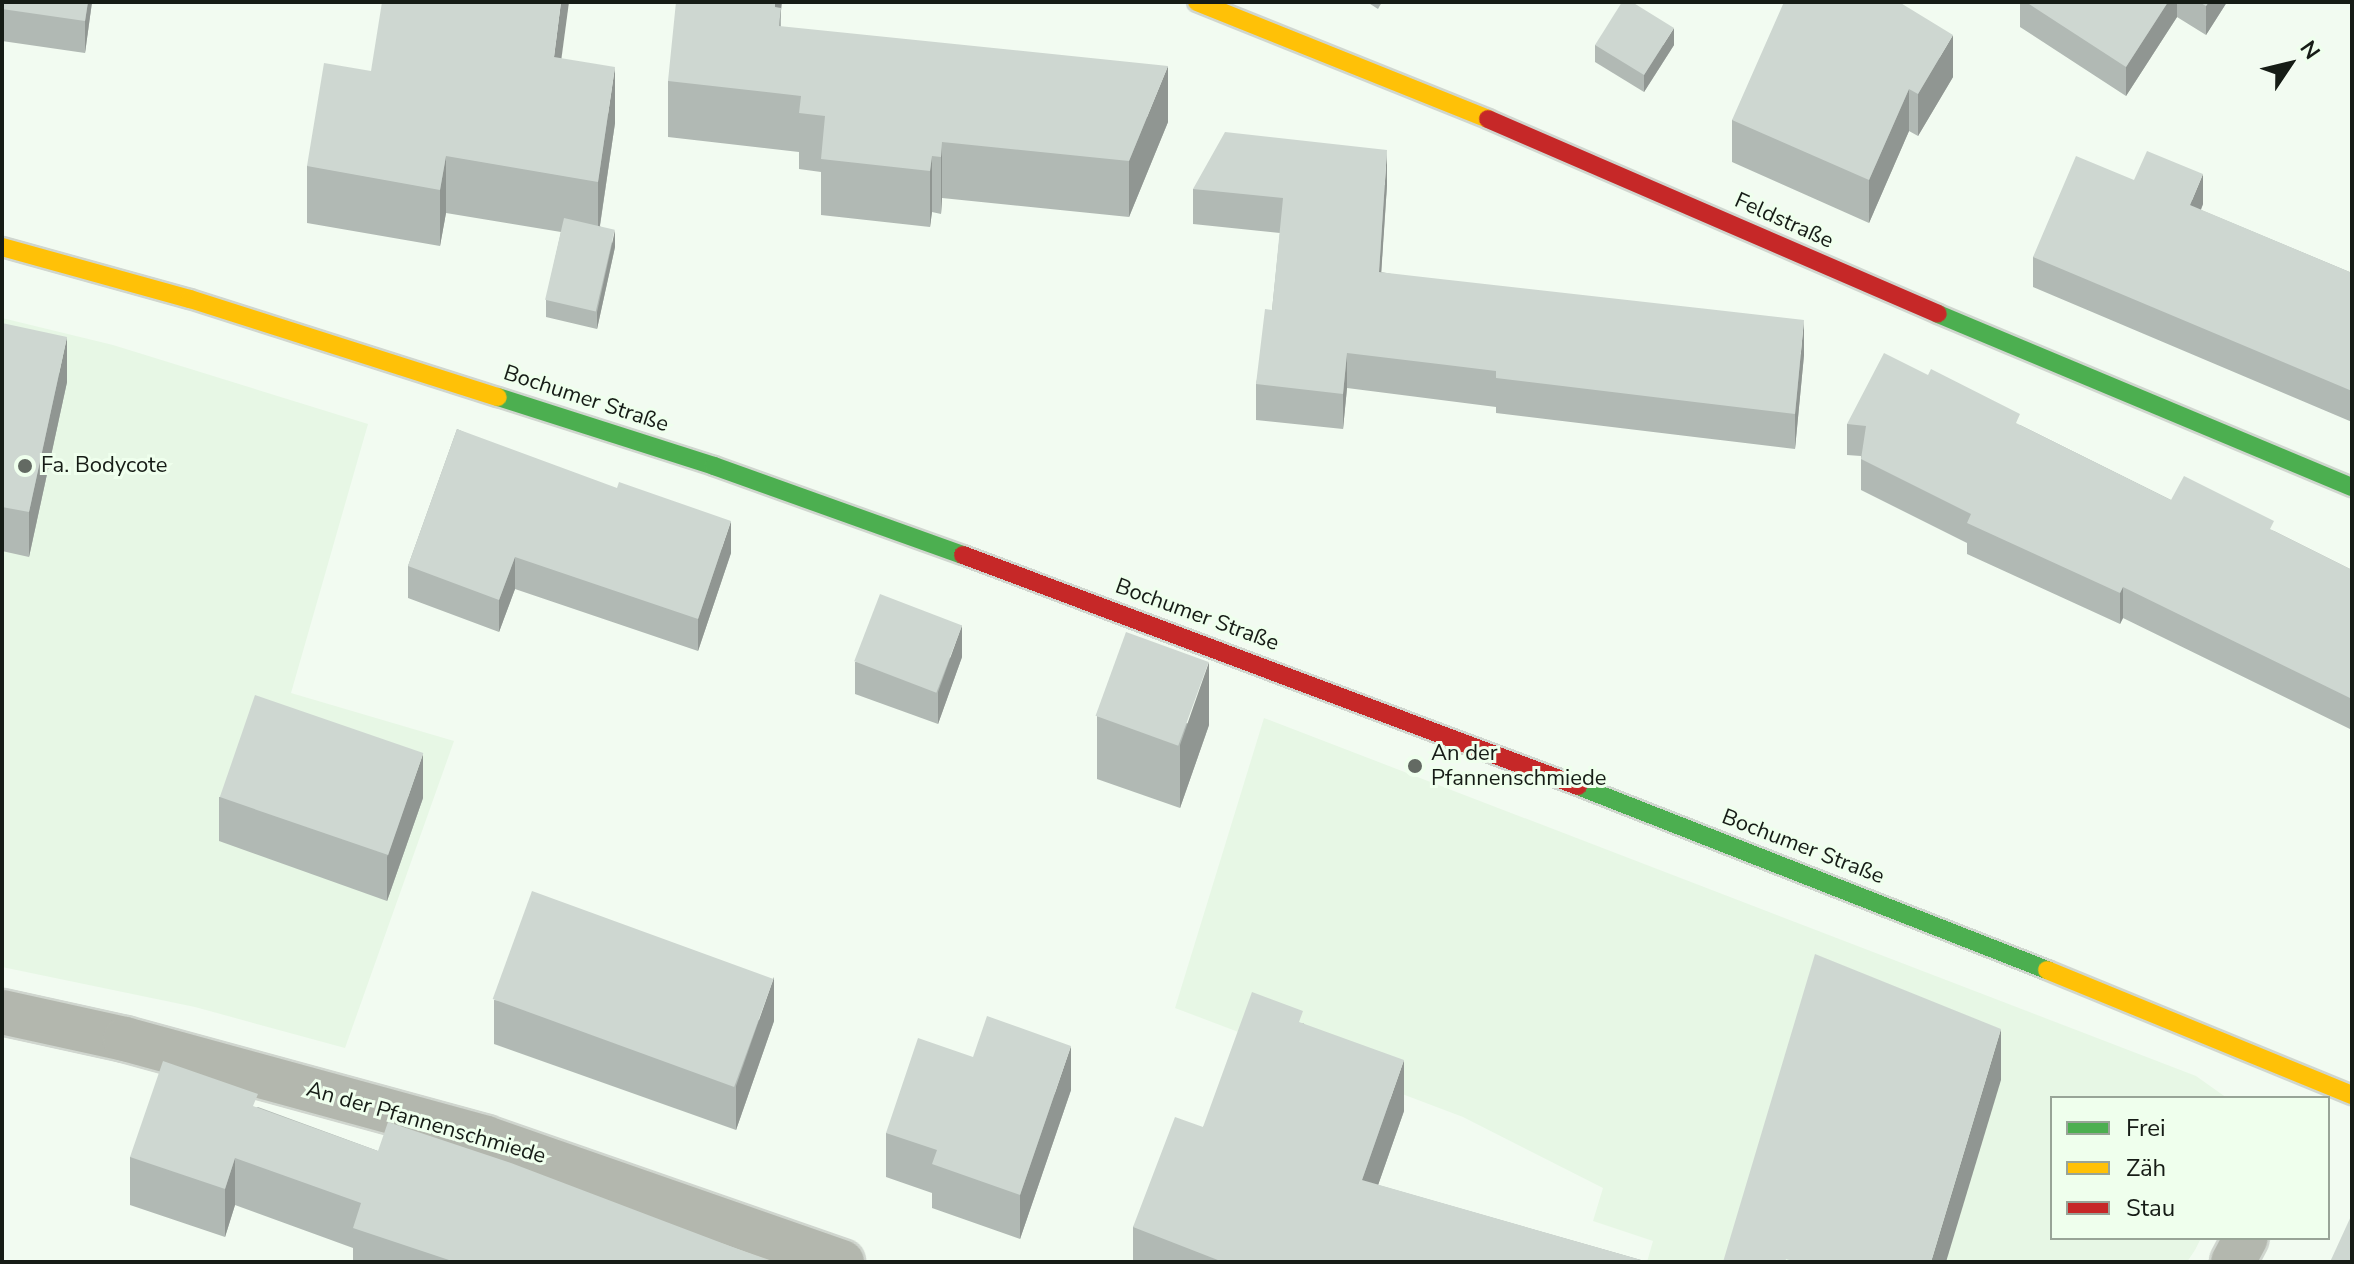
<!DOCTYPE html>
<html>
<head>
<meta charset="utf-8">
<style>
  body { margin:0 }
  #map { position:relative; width:2354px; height:1264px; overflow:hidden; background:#f2fbf1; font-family:"Nunito Sans",sans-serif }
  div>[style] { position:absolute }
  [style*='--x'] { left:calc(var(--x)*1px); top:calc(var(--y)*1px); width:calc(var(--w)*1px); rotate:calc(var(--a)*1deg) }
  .built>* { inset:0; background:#e7f7e5 }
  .roads { filter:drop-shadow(2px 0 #d0d6cf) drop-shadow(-2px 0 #d0d6cf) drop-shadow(0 2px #d0d6cf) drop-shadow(0 -2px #d0d6cf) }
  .street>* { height:44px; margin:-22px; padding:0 22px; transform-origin:22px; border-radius:22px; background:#b3b7ae }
  .fast>* { height:18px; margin:-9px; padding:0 9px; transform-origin:9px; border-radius:9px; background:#4caf50 }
  .slow>* { height:18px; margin:-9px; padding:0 9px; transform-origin:9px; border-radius:9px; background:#ffc107 }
  .jam>* { height:18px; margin:-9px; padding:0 9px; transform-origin:9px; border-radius:9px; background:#c62828 }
  .wall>* { inset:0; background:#b1b9b4 }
  .shaded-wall>* { inset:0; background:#909692 }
  .building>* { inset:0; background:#ced7d1; transform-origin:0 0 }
  .dots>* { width:22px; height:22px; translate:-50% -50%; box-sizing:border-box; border:4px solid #efffed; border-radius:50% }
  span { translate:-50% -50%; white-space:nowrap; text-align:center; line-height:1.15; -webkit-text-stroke:6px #efffed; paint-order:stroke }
  .street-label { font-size:22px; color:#161c16 }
  .poi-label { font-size:22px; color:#161c16 }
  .left { translate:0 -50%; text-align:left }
  .frame { position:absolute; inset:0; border:4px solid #161c16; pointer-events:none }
  .legend { position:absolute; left:2050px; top:1096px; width:280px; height:144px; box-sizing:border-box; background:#efffed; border:2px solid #98a497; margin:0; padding:10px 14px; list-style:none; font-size:24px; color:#161c16 }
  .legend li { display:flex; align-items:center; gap:16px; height:40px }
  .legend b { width:40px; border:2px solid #98a497 }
  .north { position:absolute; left:2250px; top:24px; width:80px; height:80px; -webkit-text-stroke:6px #efffed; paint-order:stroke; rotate:55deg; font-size:22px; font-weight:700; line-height:32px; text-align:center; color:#161c16 }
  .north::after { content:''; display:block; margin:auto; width:28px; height:36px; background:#161c16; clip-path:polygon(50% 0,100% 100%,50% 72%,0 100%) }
</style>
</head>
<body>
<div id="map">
  <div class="built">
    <i style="clip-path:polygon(2px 318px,113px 345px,368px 424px,291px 693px,454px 741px,345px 1048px,195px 1007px,2px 967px)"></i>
    <i style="clip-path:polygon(1264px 718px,2196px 1076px,2227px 1098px,2052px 1098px,2052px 1238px,2201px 1238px,2195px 1250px,2187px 1262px,1647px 1262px,1653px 1241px,1593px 1221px,1603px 1188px,1463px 1117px,1175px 1008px)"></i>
  </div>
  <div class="roads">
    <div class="street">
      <i style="--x:2;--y:1012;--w:126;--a:12.4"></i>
      <i style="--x:125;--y:1039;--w:374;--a:15.3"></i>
      <i style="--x:486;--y:1138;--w:377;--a:19.2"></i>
      <i style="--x:2233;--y:1262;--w:27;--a:-62"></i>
    </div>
    <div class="fast">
      <i style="--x:1938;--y:314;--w:449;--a:22.7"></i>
      <i style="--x:498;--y:397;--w:227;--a:17.7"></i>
      <i style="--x:714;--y:466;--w:264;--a:19.7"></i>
      <i style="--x:1578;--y:786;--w:504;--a:21.42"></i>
    </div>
    <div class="slow">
      <i style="--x:1197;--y:2;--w:314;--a:21.9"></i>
      <i style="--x:2;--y:247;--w:195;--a:15.5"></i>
      <i style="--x:190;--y:299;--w:323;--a:17.7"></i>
      <i style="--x:2047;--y:970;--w:330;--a:22.3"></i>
    </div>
    <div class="jam">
      <i style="--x:1488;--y:119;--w:490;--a:23.4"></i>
      <i style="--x:963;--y:555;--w:657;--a:20.59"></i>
    </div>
  </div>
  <div class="wall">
    <i style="clip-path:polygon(2px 2px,92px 2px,85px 53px,2px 41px)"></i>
    <i style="clip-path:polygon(1367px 2px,1382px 2px,1378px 9px)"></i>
    <i style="clip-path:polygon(2020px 2px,2227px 2px,2206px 35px,2177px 17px,2126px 96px,2020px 27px)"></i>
    <i style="clip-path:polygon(1904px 6px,1953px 77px,1918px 136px,1909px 131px,1869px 223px,1732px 162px,1732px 120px)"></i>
    <i style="clip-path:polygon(781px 8px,781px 27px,1168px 122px,1129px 217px,942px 198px,941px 214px,932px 212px,930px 227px,821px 215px,821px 172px,799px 169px,799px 152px,668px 137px,668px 81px)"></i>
    <i style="clip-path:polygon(1595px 45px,1674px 45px,1644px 92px,1595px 62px)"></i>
    <i style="clip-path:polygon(561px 59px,615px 123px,600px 226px,615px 247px,597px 329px,546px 317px,546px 300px,561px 232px,446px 213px,440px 246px,307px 223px,307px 166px,371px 71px)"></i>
    <i style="clip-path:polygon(2134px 180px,2203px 204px,2201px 210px,2352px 273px,2352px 422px,2033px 287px,2033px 257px)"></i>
    <i style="clip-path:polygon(1387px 185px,1381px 272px,1804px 355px,1795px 449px,1496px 413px,1496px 407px,1347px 388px,1343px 429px,1256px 420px,1256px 384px,1272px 310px,1280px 233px,1193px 224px,1193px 189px)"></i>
    <i style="clip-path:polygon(2px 323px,67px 382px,29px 557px,2px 551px)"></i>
    <i style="clip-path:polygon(1847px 424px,2020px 425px,2171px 500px,2274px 531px,2352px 570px,2352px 730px,2123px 618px,2120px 624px,1967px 554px,1967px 543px,1861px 490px,1861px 456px,1847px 455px)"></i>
    <i style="clip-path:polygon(457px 429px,731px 553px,698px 651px,515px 589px,499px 632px,408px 598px,408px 566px)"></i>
    <i style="clip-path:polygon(962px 657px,938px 724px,855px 694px,855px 662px)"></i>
    <i style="clip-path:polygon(1097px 716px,1209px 725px,1180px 808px,1097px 779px)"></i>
    <i style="clip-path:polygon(219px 797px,423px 798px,387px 901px,219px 841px)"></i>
    <i style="clip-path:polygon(494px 1000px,774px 1021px,736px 1130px,494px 1044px)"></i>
    <i style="clip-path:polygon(1303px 1023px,1404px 1111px,1378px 1185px,1648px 1262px,1133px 1262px,1133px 1227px,1203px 1127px)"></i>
    <i style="clip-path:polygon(1071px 1090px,1020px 1239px,932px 1208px,932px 1193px,886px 1177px,886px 1133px)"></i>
    <i style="clip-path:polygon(258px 1107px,378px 1151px,772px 1262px,353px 1262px,353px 1248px,235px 1205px,225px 1237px,130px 1205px,130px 1157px)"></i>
  </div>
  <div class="shaded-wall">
    <i style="clip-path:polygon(88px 2px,92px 2px,85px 53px,85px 21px)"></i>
    <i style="clip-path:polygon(561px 2px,569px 2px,554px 114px,554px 57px)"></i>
    <i style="clip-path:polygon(775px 2px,782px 2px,775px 63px)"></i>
    <i style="clip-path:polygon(2168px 2px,2177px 2px,2177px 17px,2126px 96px,2126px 67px)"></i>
    <i style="clip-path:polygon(2209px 2px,2227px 2px,2206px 35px,2206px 6px)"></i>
    <i style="clip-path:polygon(1674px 28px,1674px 45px,1644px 92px,1644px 75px)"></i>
    <i style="clip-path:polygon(1953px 35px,1953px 77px,1918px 136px,1918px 94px)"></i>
    <i style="clip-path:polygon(1168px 66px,1168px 122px,1129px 217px,1129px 161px)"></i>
    <i style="clip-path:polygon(615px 67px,615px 123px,598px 238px,598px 182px)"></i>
    <i style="clip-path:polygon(1909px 89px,1909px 131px,1869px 223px,1869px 180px)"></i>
    <i style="clip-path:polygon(942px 142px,942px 198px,941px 214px,941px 157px)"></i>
    <i style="clip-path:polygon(1387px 150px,1387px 185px,1379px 307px,1379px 272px)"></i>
    <i style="clip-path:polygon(446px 156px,446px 213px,440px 246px,440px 190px)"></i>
    <i style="clip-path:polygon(932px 156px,932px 212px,930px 227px,930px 171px)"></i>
    <i style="clip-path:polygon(2203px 174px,2203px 204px,2190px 235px,2190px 205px)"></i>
    <i style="clip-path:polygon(615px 230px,615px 247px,597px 329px,597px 312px)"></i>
    <i style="clip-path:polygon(1804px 320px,1804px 355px,1795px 449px,1795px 414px)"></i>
    <i style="clip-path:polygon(67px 337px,67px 382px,29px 557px,29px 512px)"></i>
    <i style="clip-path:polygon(1347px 353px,1347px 388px,1343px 429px,1343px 394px)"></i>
    <i style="clip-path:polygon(731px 521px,731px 553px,698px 651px,698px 619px)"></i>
    <i style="clip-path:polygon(515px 557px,515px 589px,499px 632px,499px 600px)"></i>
    <i style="clip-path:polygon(2123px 587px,2123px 618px,2120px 624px,2120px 593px)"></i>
    <i style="clip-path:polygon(962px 625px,962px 657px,938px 724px,938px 692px)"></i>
    <i style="clip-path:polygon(1209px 662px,1209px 725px,1180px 808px,1180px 745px)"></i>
    <i style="clip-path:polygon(423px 754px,423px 798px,387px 901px,387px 857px)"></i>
    <i style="clip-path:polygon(774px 977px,774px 1021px,736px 1130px,736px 1086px)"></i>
    <i style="clip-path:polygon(2001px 1029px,2001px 1080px,1946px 1262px,1931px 1262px)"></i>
    <i style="clip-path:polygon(1071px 1046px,1071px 1090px,1020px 1239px,1020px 1195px)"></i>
    <i style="clip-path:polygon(1404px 1060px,1404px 1111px,1362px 1231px,1362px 1180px)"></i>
    <i style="clip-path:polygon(235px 1158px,235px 1205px,225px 1237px,225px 1189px)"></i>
  </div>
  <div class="building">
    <i style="clip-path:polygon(2px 2px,88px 2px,85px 21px,2px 9px)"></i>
    <i style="clip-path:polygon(382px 2px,561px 2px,554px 57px,615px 67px,598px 182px,446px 156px,440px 190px,307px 166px,324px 63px,371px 71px)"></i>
    <i style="clip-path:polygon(676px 2px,775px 2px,775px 7px,781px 8px,779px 26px,1168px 66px,1129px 161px,942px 142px,941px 157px,932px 156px,930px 171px,821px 159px,825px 116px,799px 113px,801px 96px,668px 81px)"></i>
    <i style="clip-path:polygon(1622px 2px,1632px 2px,1674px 28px,1644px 75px,1595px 45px)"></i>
    <i style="clip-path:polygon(1784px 2px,1899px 2px,1953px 35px,1918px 94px,1909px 89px,1869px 180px,1732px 120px)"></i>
    <i style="clip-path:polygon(2026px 2px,2168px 2px,2126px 67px)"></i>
    <i style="clip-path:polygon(2199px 2px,2209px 2px,2206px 6px)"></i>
    <i style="clip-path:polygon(1225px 132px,1387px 150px,1379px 272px,1804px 320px,1795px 414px,1496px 378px,1496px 371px,1347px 353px,1343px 394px,1256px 384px,1265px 309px,1272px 310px,1283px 198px,1193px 189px)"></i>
    <i style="clip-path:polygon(2147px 151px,2203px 174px,2190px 205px,2352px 273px,2352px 391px,2033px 257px,2076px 156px,2134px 180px)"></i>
    <i style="left:564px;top:218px;width:52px;height:84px;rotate:13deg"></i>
    <i style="clip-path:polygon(2px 323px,67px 337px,29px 512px,2px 507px)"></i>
    <i style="clip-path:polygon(1884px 353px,1928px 375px,1931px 369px,2020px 414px,2016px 423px,2171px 500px,2184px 476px,2274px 521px,2270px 529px,2352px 570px,2352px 699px,2123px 587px,2120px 593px,1967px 523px,1971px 514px,1861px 459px,1866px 426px,1847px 424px)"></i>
    <i style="clip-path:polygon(457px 429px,617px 488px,619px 482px,731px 521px,698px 619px,515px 557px,499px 600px,408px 566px)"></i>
    <i style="left:880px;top:594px;width:88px;height:72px;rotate:21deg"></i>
    <i style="left:1126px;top:632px;width:88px;height:89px;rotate:20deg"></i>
    <i style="left:255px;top:695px;width:178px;height:108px;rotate:19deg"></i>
    <i style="left:532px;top:891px;width:257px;height:115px;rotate:20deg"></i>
    <i style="clip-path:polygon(1815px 954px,2001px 1029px,1931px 1262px,1795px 1262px,1786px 1259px,1785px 1262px,1723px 1262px)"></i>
    <i style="clip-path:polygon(1252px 992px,1303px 1011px,1299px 1022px,1404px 1060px,1362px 1180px,1648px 1262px,1223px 1262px,1133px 1227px,1175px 1117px,1203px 1127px)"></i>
    <i style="clip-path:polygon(987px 1016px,1071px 1046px,1020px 1195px,932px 1164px,937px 1150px,886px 1133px,918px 1038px,973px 1057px)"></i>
    <i style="clip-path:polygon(163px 1061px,258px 1094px,253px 1106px,378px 1151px,388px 1122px,511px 1163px,772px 1262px,455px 1262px,353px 1228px,361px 1203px,235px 1158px,225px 1189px,130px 1157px)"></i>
    <i style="clip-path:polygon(2352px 1214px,2352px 1262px,2330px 1262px)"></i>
  </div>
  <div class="dots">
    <i style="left:25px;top:466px;background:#636a63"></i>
    <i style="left:1415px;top:766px;background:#636a63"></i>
  </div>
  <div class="street-label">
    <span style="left:1784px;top:221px;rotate:24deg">Feldstraße</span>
    <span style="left:586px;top:399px;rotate:18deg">Bochumer Straße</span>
    <span style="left:1197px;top:615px;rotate:20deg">Bochumer Straße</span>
    <span style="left:1803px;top:847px;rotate:21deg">Bochumer Straße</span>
    <span style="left:426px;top:1123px;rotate:16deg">An der Pfannenschmiede</span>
  </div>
  <div class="poi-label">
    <span class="left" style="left:41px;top:466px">Fa. Bodycote</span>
    <span class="left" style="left:1431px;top:766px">An der<br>Pfannenschmiede</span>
  </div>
  <div class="frame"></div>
  <ul class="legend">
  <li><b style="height:10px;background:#4caf50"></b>Frei</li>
  <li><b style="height:10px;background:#ffc107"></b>Zäh</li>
  <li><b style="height:10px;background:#c62828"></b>Stau</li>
  </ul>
  <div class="north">N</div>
</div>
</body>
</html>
